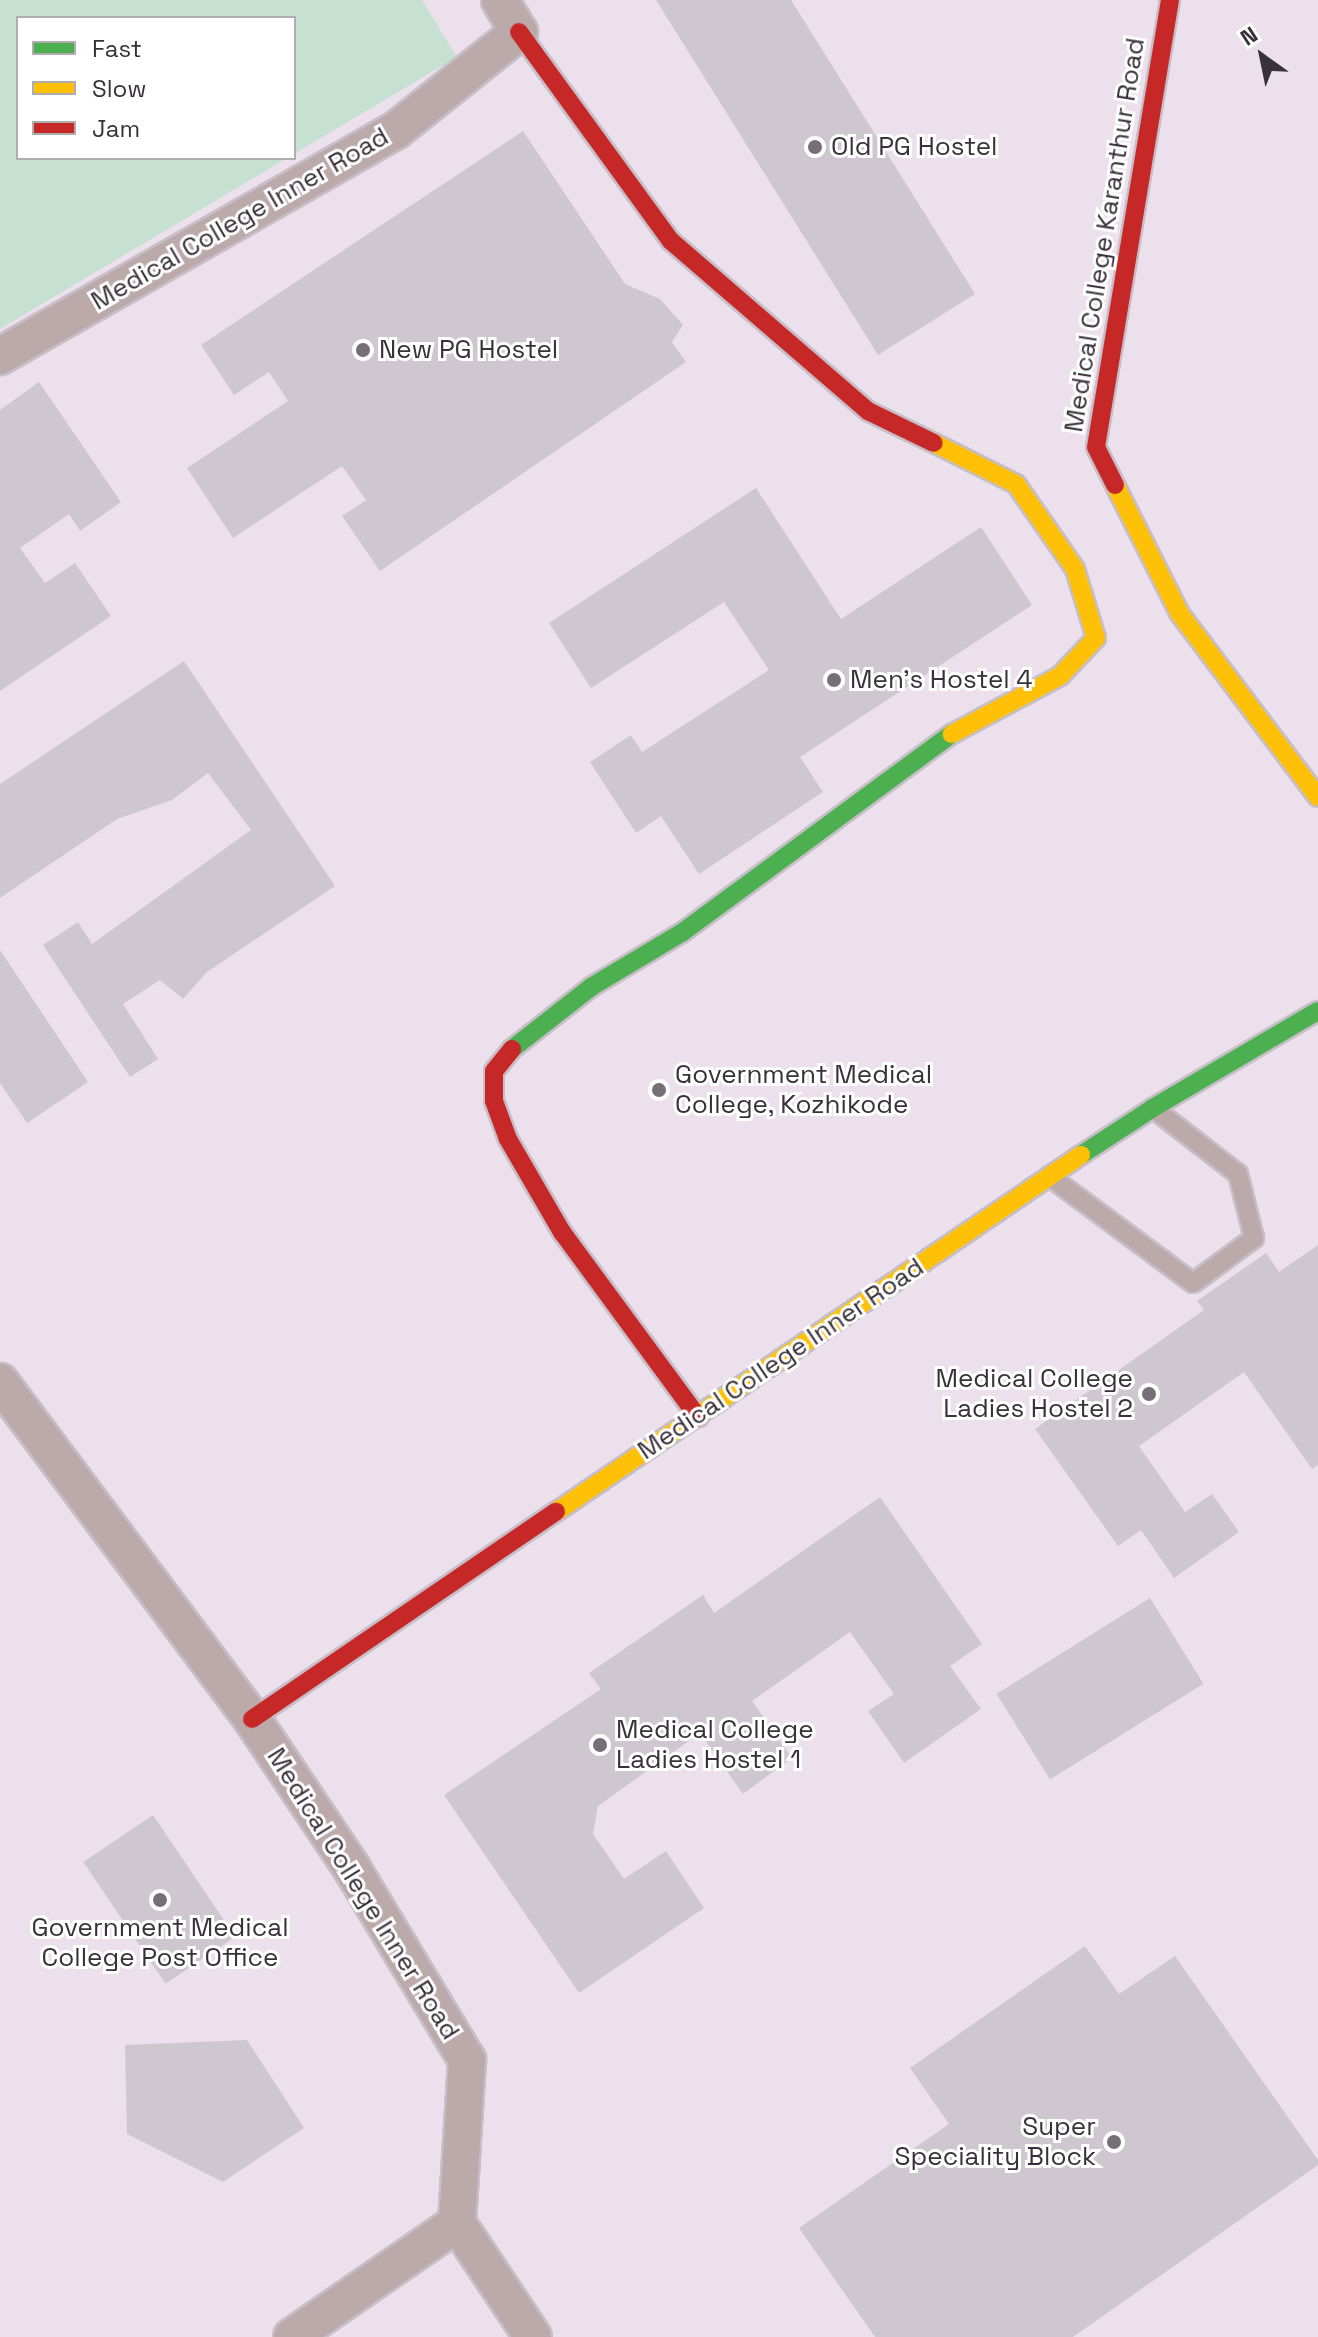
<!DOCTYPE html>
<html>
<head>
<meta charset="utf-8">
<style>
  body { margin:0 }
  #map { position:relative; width:1318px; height:2337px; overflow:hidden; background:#ebe0ec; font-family:"Space Grotesk",sans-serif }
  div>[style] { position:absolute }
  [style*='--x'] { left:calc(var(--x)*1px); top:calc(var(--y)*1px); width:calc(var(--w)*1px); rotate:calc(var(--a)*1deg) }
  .green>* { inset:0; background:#c6e1d2 }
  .building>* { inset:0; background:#cfc7d0; transform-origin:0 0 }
  .roads { filter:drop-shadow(2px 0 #c7bec8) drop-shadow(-2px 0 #c7bec8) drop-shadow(0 2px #c7bec8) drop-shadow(0 -2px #c7bec8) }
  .lane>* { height:18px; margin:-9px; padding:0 9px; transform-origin:9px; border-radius:9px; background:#bcaaaa }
  .street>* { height:36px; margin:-18px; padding:0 18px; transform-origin:18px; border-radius:18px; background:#bcaaaa }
  .fast>* { height:18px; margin:-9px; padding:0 9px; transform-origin:9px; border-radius:9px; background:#4caf50 }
  .slow>* { height:18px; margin:-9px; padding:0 9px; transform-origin:9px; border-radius:9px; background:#ffc107 }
  .jam>* { height:18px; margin:-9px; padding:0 9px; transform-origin:9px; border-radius:9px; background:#c62828 }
  .dots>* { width:22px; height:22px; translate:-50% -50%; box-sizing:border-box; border:4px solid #fff; border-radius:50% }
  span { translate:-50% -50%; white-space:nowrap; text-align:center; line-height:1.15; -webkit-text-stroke:6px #fff; paint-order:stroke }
  .poi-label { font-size:26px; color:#39313a }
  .left { translate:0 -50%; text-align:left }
  .right { translate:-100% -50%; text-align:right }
  .street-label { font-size:26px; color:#39313a }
  .legend { position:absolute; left:16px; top:16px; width:280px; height:144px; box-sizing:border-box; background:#fff; border:2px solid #b0adb0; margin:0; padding:10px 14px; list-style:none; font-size:24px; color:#39313a }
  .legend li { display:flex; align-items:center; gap:16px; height:40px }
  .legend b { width:40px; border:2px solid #b0adb0 }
  .north { position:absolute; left:1222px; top:16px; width:80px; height:80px; -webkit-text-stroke:6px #fff; paint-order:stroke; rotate:327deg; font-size:22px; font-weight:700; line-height:32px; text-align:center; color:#39313a }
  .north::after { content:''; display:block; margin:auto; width:28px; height:36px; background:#39313a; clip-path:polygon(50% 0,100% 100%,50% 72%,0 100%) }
</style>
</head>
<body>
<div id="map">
  <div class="green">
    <i style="clip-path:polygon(0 0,422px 0,457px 57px,294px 154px,294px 18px,18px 18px,18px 158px,287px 158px,0 329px)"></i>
  </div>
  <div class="building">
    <i style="clip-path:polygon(656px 0,791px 0,975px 294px,878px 355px)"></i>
    <i style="clip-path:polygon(523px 131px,625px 284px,660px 299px,683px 325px,672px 342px,686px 362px,380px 571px,342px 516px,366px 500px,342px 466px,233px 538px,187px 468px,288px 401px,269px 372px,234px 395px,201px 345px)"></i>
    <i style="clip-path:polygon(39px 382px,121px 502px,80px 531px,69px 514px,20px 548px,45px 583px,75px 563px,111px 616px,0 691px,0 410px)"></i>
    <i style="clip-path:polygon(756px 488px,841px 619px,981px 527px,1032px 605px,800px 757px,823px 792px,699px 874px,661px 816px,636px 833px,590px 762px,631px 735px,642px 752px,769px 670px,724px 602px,591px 688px,549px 623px)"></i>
    <i style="clip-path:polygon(184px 661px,335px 886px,207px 972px,183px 999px,160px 980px,123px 1004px,158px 1059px,130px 1077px,43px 945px,78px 922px,92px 944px,251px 830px,208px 773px,172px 800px,117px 819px,0 898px,0 784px)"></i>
    <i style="clip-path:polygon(0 950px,88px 1082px,27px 1123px,0 1083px)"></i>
    <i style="clip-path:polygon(1318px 1245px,1318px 1465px,1312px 1469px,1244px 1372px,1139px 1446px,1185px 1512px,1212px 1494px,1239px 1532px,1174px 1578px,1141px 1530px,1118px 1546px,1035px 1429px,1204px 1310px,1197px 1301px,1266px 1253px,1279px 1272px)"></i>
    <i style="clip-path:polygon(880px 1497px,982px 1644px,950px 1666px,981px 1709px,904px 1763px,868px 1711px,894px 1694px,850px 1632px,752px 1701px,792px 1758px,743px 1794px,700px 1733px,598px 1806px,593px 1834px,624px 1879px,666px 1851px,704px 1908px,579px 1993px,444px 1795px,601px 1689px,589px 1673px,703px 1595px,714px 1613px)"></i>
    <i style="left:1150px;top:1598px;width:101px;height:181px;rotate:58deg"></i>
    <i style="left:153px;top:1815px;width:147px;height:84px;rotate:56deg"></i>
    <i style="clip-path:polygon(1085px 1946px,1119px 1994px,1175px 1956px,1318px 2160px,1318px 2165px,1073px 2337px,875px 2337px,799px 2228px,949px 2124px,910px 2068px)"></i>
    <i style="clip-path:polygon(247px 2040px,304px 2128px,223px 2182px,127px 2134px,125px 2045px)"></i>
  </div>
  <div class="roads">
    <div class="lane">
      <i style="--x:1049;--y:1176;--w:179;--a:36.6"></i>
      <i style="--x:1193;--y:1283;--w:76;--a:-36.4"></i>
      <i style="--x:1254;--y:1238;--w:66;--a:-104"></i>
      <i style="--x:1238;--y:1174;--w:108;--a:-142.2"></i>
    </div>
    <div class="street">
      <i style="--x:0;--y:356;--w:455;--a:-29.7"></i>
      <i style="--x:395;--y:131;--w:159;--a:-38.6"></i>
      <i style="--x:519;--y:32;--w:37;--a:-121"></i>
      <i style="--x:0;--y:1382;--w:421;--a:53.2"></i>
      <i style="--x:252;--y:1719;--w:178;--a:56.2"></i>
      <i style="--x:351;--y:1867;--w:225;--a:59"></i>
      <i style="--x:467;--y:2060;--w:163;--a:93.5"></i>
      <i style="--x:457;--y:2223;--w:137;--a:56.3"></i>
      <i style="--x:292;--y:2337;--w:201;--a:-34.6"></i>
    </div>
    <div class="fast">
      <i style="--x:512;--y:1049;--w:100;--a:-38.1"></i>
      <i style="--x:591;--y:987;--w:107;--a:-30.9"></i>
      <i style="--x:683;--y:932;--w:334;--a:-36.4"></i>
      <i style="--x:1081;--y:1155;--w:86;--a:-33.1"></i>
      <i style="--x:1153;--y:1108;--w:191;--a:-30.5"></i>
    </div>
    <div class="slow">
      <i style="--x:934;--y:443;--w:92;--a:26.6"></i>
      <i style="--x:1016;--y:484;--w:103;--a:55.2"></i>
      <i style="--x:1075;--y:569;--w:72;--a:73.1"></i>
      <i style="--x:1096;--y:638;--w:52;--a:133.5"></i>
      <i style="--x:1060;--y:676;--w:123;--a:151.8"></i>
      <i style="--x:1115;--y:485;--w:144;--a:63.3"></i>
      <i style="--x:1180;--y:614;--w:229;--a:53"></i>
      <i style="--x:556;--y:1512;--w:635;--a:-34.22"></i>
    </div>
    <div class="jam">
      <i style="--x:519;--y:32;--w:258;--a:54"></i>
      <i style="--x:671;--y:241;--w:260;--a:40.8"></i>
      <i style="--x:868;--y:411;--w:73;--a:25.9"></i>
      <i style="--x:1115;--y:485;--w:42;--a:-116.6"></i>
      <i style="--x:1096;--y:447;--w:453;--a:-80.6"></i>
      <i style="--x:512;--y:1049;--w:28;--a:129"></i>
      <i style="--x:494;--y:1071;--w:30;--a:90"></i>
      <i style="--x:494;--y:1101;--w:40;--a:69.8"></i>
      <i style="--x:508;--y:1139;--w:108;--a:59.9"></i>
      <i style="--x:562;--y:1232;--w:230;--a:53.7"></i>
      <i style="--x:252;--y:1719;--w:368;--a:-34.3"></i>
    </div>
  </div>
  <div class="dots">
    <i style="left:815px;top:147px;background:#776e78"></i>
    <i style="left:363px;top:350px;background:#776e78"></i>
    <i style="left:834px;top:680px;background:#776e78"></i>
    <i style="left:659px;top:1090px;background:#776e78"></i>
    <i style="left:1149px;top:1394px;background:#776e78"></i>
    <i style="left:600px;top:1745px;background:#776e78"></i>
    <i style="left:160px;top:1900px;background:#776e78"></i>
    <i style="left:1114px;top:2142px;background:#776e78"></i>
  </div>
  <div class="poi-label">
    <span class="left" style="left:831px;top:147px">Old PG Hostel</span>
    <span class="left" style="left:379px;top:350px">New PG Hostel</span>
    <span class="left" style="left:850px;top:680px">Men's Hostel 4</span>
    <span class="left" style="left:675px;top:1090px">Government Medical<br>College, Kozhikode</span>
    <span class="right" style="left:1133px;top:1394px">Medical College<br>Ladies Hostel 2</span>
    <span class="left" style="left:616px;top:1745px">Medical College<br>Ladies Hostel 1</span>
    <span style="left:160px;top:1943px">Government Medical<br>College Post Office</span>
    <span class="right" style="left:1096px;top:2142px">Super<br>Speciality Block</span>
  </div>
  <div class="street-label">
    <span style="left:240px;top:219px;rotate:-30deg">Medical College Inner Road</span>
    <span style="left:1105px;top:235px;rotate:-81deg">Medical College Karanthur Road</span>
    <span style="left:781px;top:1359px;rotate:-34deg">Medical College Inner Road</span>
    <span style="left:363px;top:1894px;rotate:58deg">Medical College Inner Road</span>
  </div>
  <ul class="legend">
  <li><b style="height:10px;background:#4caf50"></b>Fast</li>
  <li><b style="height:10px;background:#ffc107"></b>Slow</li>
  <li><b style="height:10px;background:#c62828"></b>Jam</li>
  </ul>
  <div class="north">N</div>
</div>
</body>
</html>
